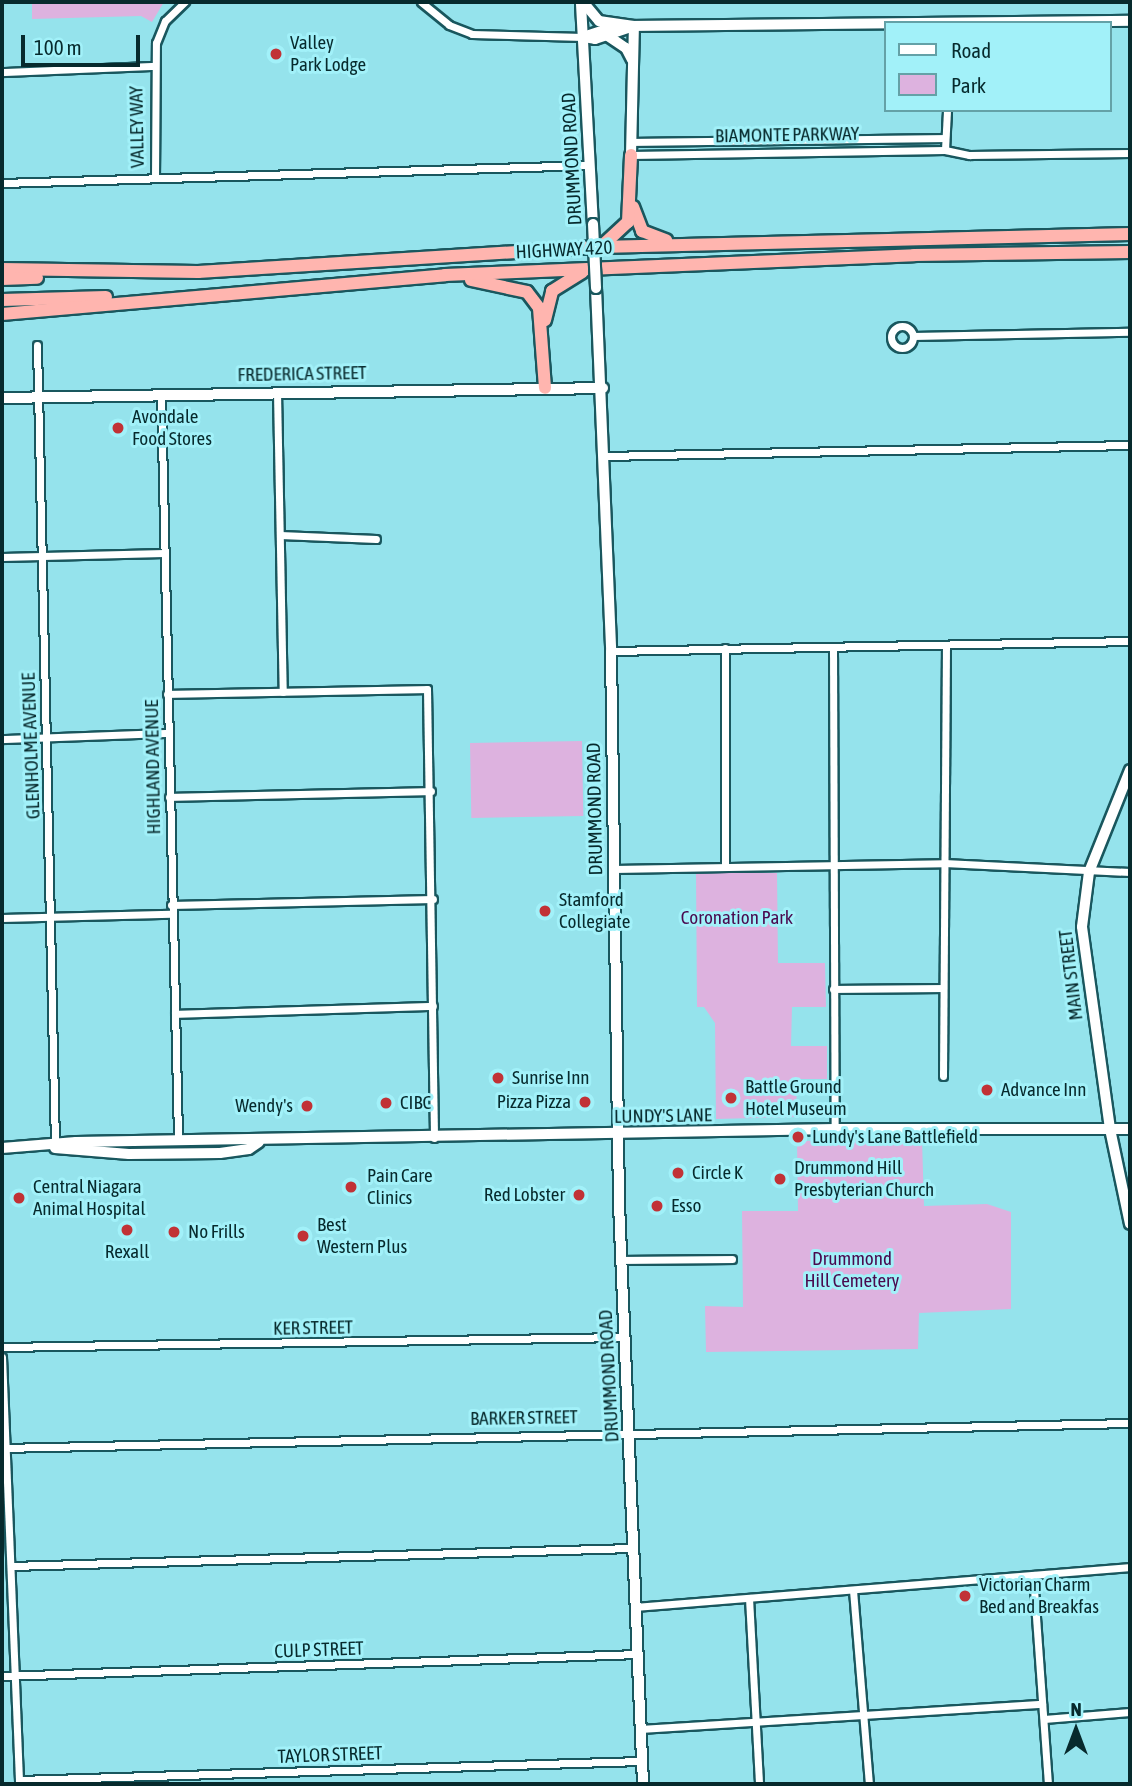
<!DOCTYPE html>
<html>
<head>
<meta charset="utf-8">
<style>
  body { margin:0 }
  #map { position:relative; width:1132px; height:1786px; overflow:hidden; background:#95e3ec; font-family:"Asap Condensed",sans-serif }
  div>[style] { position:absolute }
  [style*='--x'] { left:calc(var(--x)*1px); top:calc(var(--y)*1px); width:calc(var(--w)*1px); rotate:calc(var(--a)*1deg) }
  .green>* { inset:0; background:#ddb2df; transform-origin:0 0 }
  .roads { filter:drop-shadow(2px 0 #19575e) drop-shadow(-2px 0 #19575e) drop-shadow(0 2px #19575e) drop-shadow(0 -2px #19575e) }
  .street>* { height:7px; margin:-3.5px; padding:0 3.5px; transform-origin:3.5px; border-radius:3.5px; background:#fff }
  .street>.ring { margin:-3.5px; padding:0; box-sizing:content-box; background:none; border:7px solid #fff; border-radius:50% }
  .secondary>* { height:10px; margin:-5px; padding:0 5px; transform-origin:5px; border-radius:5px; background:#fff }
  .highway>* { height:12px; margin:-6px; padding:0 6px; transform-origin:6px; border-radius:6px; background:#ffb5af }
  .bridges { filter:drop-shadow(2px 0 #19575e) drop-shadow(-2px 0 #19575e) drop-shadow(0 2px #19575e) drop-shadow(0 -2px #19575e) }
  .secondary-bridge>* { height:10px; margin:-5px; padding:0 5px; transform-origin:5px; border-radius:5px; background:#fff }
  .dots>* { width:19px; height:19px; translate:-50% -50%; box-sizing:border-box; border:4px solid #a2f1f9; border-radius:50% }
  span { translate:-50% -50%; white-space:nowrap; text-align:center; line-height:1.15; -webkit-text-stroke:6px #a2f1f9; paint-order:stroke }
  .poi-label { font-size:19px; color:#072a2d }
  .left { translate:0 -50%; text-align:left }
  .right { translate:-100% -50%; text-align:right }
  .street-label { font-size:19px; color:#072a2d }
  .park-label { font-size:19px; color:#49094e }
  .frame { position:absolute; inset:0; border:4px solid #072a2d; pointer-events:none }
  .legend { position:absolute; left:884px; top:21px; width:228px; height:91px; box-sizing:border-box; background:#a2f1f9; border:2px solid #64a1a7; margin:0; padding:9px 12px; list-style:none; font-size:21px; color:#072a2d }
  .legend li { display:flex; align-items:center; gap:14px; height:35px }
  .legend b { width:35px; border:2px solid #64a1a7 }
  .north { position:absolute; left:1041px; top:1695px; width:70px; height:70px; -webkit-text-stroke:5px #a2f1f9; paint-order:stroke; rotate:0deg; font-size:19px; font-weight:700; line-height:28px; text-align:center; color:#072a2d }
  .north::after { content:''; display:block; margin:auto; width:24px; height:32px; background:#072a2d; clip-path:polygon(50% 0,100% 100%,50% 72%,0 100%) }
  .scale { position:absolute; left:21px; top:35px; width:119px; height:32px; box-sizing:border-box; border:4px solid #072a2d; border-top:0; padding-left:9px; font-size:21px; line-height:24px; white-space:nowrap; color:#072a2d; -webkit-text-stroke:5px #a2f1f9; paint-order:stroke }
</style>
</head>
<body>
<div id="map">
  <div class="green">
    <i style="clip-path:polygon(32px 2px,164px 2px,152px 22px,141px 16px,32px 19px)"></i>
    <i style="left:582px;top:741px;width:75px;height:112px;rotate:89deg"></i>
    <i style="clip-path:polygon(696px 873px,777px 873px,778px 963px,825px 963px,826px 1007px,792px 1007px,791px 1046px,827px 1046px,827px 1079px,797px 1079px,796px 1117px,716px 1119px,715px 1023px,704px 1007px,697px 1007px)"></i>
    <i style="clip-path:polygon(922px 1139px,924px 1206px,987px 1204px,1011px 1212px,1011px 1309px,919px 1313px,918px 1349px,706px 1352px,705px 1306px,743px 1307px,742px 1211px,798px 1211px,797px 1141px)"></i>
  </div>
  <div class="roads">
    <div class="street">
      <i style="--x:421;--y:2;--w:36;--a:39"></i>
      <i style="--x:449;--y:25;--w:25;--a:21"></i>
      <i style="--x:472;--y:34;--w:111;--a:1.5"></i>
      <i style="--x:2;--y:72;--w:152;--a:-2.3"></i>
      <i style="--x:631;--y:142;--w:314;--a:-0.7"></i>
      <i style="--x:945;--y:150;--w:40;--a:-87.1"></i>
      <i style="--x:631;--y:155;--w:314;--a:-0.9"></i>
      <i style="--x:945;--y:150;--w:25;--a:12"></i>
      <i style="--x:969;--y:155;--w:161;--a:-0.7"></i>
      <i style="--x:155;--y:178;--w:135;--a:-89.6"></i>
      <i style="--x:156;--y:43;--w:24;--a:-68"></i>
      <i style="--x:165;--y:21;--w:28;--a:-44"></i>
      <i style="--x:2;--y:183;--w:588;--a:-1.75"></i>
      <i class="ring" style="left:891px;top:326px;width:15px;height:15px"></i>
      <i style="--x:913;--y:336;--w:217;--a:-1.1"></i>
      <i style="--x:37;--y:345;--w:802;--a:88.71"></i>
      <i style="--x:277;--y:392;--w:300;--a:88.9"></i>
      <i style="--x:161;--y:394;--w:746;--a:88.69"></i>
      <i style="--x:605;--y:456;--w:525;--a:-1.2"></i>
      <i style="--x:280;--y:535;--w:96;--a:2.4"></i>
      <i style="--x:2;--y:557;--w:162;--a:-1.4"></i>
      <i style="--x:833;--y:647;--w:482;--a:89.8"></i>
      <i style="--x:725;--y:648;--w:218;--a:90"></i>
      <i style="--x:611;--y:651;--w:519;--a:-1.1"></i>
      <i style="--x:167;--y:694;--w:260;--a:-1.1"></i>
      <i style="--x:427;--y:689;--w:449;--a:89.1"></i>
      <i style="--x:2;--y:739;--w:166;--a:-2.1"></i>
      <i style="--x:169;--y:797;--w:262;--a:-1.3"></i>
      <i style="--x:614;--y:869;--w:330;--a:-1"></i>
      <i style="--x:944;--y:863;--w:186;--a:2.8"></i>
      <i style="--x:171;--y:905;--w:262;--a:-1.3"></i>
      <i style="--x:2;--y:918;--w:169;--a:-1.4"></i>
      <i style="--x:833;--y:989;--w:109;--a:-0.5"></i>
      <i style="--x:175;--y:1014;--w:258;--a:-1.8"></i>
      <i style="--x:943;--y:1076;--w:430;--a:-89.6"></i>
      <i style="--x:621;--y:1260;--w:111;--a:-0.5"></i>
      <i style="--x:2;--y:1347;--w:622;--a:-0.92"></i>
      <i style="--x:2;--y:1357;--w:427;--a:87.7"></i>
      <i style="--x:2;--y:1448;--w:1128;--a:-1.27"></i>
      <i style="--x:11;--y:1566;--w:621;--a:-1.66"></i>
      <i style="--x:1033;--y:1575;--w:210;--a:85.9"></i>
      <i style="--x:853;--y:1590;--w:195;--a:85.3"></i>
      <i style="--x:749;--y:1598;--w:186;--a:86.9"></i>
      <i style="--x:635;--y:1607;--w:497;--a:-4.6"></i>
      <i style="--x:2;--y:1676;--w:635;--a:-1.98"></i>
      <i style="--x:1044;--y:1719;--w:86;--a:-4.7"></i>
      <i style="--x:640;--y:1729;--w:403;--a:-3.6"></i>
      <i style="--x:19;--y:1780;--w:623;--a:-1.75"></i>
    </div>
    <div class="secondary">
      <i style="--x:583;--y:2;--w:25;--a:50"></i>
      <i style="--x:599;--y:21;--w:35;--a:8"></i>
      <i style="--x:634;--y:26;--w:496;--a:-0.6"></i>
      <i style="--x:581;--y:4;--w:220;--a:86.9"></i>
      <i style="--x:608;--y:36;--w:22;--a:34"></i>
      <i style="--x:626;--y:48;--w:13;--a:63"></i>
      <i style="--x:583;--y:37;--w:12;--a:9"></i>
      <i style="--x:595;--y:39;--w:41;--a:-18.4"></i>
      <i style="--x:583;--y:37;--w:36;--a:-18"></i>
      <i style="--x:631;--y:155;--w:129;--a:-88.7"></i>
      <i style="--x:596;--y:288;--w:363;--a:87.6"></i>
      <i style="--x:611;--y:651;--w:553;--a:89.17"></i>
      <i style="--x:619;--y:1204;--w:580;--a:87.63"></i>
      <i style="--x:2;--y:398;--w:601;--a:-0.95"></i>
      <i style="--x:1130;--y:770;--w:110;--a:111.9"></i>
      <i style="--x:1089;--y:872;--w:55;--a:97.3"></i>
      <i style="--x:1082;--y:927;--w:204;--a:82.1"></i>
      <i style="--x:1110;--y:1129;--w:97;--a:78.1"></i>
      <i style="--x:2;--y:1148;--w:74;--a:-4.6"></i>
      <i style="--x:76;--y:1142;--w:759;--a:-0.98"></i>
      <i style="--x:835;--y:1129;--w:295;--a:0"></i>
      <i style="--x:55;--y:1148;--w:74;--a:4.6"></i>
      <i style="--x:129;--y:1154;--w:91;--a:-0.6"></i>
      <i style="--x:220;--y:1153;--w:29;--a:-8"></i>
      <i style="--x:249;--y:1149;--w:12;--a:-35"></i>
    </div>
    <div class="highway">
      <i style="--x:633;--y:207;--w:26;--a:69"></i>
      <i style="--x:642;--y:231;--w:26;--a:21"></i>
      <i style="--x:603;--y:245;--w:34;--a:-43"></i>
      <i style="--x:628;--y:222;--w:67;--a:-87.4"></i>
      <i style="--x:2;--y:269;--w:196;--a:0.9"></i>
      <i style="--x:198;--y:272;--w:403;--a:-3.6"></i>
      <i style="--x:600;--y:247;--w:530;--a:-1.41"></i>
      <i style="--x:2;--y:279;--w:35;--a:-2"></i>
      <i style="--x:471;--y:280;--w:57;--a:12.1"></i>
      <i style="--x:527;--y:292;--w:20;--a:53"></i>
      <i style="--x:539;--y:308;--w:80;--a:85.7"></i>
      <i style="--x:2;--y:300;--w:104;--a:-1.7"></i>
      <i style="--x:2;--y:314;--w:445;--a:-5"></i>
      <i style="--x:445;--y:275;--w:469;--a:-2.4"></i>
      <i style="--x:914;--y:255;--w:216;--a:-0.8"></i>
      <i style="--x:545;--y:320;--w:30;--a:-76"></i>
      <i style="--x:552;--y:291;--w:36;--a:-32"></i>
    </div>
  </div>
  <div class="bridges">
    <div class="secondary-bridge">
      <i style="--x:593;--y:224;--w:64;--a:87.3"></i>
    </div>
  </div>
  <div class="dots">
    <i style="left:276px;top:54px;background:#c13236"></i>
    <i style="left:118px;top:428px;background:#c13236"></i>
    <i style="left:545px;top:911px;background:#c13236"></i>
    <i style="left:498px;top:1078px;background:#c13236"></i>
    <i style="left:987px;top:1090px;background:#c13236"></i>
    <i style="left:731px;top:1098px;background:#c13236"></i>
    <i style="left:585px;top:1102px;background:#c13236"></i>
    <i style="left:386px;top:1103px;background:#c13236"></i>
    <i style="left:307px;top:1106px;background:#c13236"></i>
    <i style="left:798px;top:1137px;background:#c13236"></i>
    <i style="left:678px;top:1173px;background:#c13236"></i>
    <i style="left:780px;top:1179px;background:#c13236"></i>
    <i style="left:351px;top:1187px;background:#c13236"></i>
    <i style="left:579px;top:1195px;background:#c13236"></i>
    <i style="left:19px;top:1198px;background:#c13236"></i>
    <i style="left:657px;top:1206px;background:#c13236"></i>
    <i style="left:127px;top:1230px;background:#c13236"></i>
    <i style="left:174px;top:1232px;background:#c13236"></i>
    <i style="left:303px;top:1236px;background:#c13236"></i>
    <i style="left:965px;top:1596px;background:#c13236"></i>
  </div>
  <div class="poi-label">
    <span class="left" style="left:290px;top:54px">Valley<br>Park Lodge</span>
    <span class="left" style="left:132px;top:428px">Avondale<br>Food Stores</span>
    <span class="left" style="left:559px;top:911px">Stamford<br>Collegiate</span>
    <span class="left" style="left:512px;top:1078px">Sunrise Inn</span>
    <span class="left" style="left:745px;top:1098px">Battle Ground<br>Hotel Museum</span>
    <span class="left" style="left:1001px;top:1090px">Advance Inn</span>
    <span class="right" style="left:571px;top:1102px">Pizza Pizza</span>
    <span class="left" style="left:400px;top:1103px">CIBC</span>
    <span class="right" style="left:293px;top:1106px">Wendy's</span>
    <span class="left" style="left:812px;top:1137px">Lundy's Lane Battlefield</span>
    <span class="left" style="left:794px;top:1179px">Drummond Hill<br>Presbyterian Church</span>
    <span class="left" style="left:692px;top:1173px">Circle K</span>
    <span class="left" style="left:367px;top:1187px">Pain Care<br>Clinics</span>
    <span class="left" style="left:33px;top:1198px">Central Niagara<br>Animal Hospital</span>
    <span class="right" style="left:565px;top:1195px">Red Lobster</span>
    <span class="left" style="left:671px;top:1206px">Esso</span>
    <span class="left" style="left:317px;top:1236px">Best<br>Western Plus</span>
    <span class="left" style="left:188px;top:1232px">No Frills</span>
    <span style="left:127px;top:1252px">Rexall</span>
    <span class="left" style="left:979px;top:1596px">Victorian Charm<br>Bed and Breakfas</span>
  </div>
  <div class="street-label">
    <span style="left:137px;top:127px;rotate:-91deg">VALLEY WAY</span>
    <span style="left:787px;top:135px;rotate:-1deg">BIAMONTE PARKWAY</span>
    <span style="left:572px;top:159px;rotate:-93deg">DRUMMOND ROAD</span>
    <span style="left:564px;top:250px;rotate:-3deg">HIGHWAY 420</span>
    <span style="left:302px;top:374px;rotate:-1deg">FREDERICA STREET</span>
    <span style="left:31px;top:746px;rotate:-92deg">GLENHOLME AVENUE</span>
    <span style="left:153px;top:767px;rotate:-91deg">HIGHLAND AVENUE</span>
    <span style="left:595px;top:809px;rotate:-91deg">DRUMMOND ROAD</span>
    <span style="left:1071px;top:975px;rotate:-97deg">MAIN STREET</span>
    <span style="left:663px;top:1116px;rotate:-1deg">LUNDY'S LANE</span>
    <span style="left:313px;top:1328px;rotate:-1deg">KER STREET</span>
    <span style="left:609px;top:1376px;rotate:-93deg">DRUMMOND ROAD</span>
    <span style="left:524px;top:1418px;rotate:-1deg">BARKER STREET</span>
    <span style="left:319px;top:1650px;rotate:-2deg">CULP STREET</span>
    <span style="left:330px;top:1755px;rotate:-2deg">TAYLOR STREET</span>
  </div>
  <div class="park-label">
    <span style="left:737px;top:918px">Coronation Park</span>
    <span style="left:852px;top:1270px">Drummond<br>Hill Cemetery</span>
  </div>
  <div class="frame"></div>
  <ul class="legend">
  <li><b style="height:9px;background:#fff"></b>Road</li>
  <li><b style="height:19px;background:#ddb2df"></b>Park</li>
  </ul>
  <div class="north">N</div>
  <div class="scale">100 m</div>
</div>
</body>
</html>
